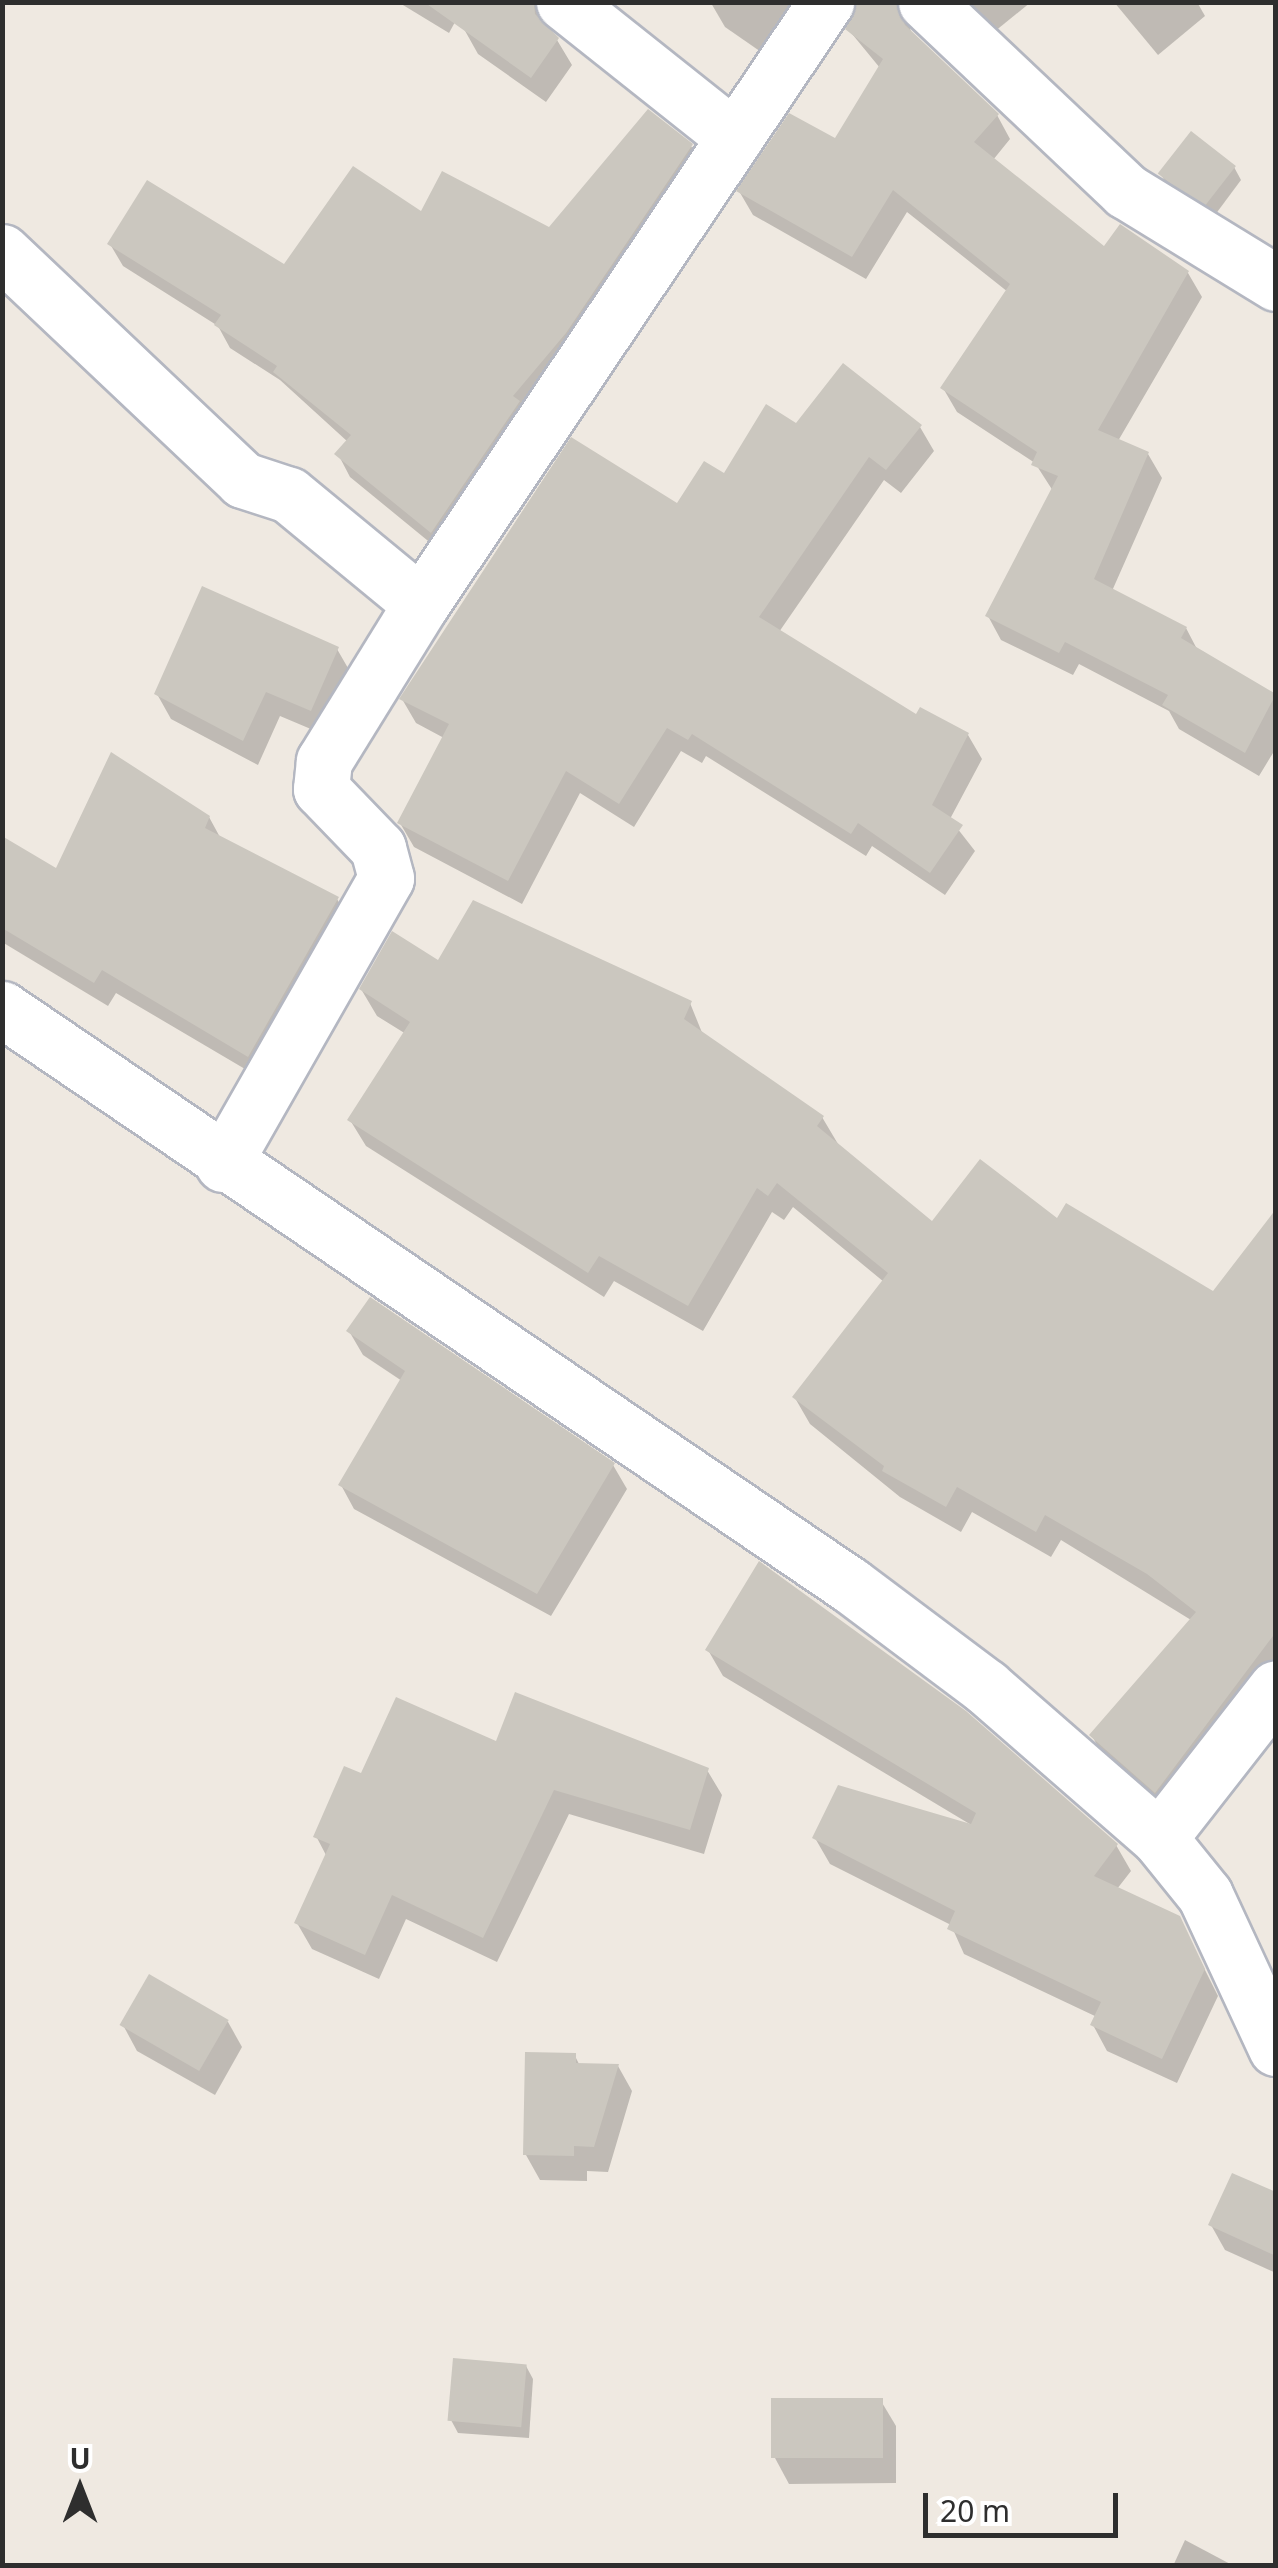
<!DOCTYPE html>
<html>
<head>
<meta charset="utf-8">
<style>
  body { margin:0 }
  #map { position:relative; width:1278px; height:2568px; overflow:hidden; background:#efe9e1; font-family:"Noto Sans",sans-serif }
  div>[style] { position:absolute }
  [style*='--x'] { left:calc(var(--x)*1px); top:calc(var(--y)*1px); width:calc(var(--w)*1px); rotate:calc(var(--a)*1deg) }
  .shadow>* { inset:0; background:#0003 }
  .building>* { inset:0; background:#cbc7bf; transform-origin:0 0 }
  .roads { filter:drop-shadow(2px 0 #b4b7c1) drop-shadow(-2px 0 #b4b7c1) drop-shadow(0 2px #b4b7c1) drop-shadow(0 -2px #b4b7c1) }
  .minor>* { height:55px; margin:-27.5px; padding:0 27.5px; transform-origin:27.5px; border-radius:27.5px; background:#fff }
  span { translate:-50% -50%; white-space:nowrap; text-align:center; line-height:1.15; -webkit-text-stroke:8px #fff; paint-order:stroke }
  .frame { position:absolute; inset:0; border:5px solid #2e2e2e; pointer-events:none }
  .north { position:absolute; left:30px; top:2438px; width:100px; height:100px; -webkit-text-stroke:8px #fff; paint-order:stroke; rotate:0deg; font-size:28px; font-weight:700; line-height:40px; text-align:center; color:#2e2e2e }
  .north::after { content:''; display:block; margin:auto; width:35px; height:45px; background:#2e2e2e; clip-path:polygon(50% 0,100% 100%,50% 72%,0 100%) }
  .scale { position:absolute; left:923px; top:2493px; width:195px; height:45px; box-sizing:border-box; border:5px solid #2e2e2e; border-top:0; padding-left:12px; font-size:30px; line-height:35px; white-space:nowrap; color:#2e2e2e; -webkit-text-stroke:8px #fff; paint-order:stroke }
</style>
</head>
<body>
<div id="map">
  <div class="shadow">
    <i style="clip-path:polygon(398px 2px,466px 2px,449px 33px)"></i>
    <i style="clip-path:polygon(487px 2px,535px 2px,557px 40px,572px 65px,546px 102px,478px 54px,464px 29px)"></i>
    <i style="clip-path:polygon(822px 2px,777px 63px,725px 27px,711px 3px)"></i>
    <i style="clip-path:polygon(857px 2px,921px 2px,908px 21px,912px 35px,997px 115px,1010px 139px,993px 160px,1104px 249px,1188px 273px,1202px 297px,1118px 441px,1148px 454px,1162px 478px,1112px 591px,1186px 628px,1198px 651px,1276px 697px,1276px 748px,1259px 776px,1179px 729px,1169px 711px,1079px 664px,1073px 675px,1001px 640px,988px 616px,1053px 491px,1035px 463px,957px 412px,943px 388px,1008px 292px,907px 212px,866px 279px,753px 215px,739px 191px,836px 141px,880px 68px,848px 29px)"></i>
    <i style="clip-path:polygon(963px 2px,1031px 2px,994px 32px)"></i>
    <i style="clip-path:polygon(1114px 2px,1197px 2px,1205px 16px,1158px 55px)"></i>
    <i style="clip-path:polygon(691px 146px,704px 168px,444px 554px,350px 477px,338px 454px,348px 442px,280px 380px,230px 348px,218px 326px,123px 266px,110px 244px,285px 267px,422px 215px,550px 230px)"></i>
    <i style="clip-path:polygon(1234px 167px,1241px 180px,1215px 215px,1168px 187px,1161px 174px)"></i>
    <i style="clip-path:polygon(796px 426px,920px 427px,934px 451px,901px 493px,884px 480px,779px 632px,917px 717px,968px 735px,982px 759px,950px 819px,975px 851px,945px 895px,872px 846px,866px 856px,706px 756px,702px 763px,681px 751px,634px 827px,580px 793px,522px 904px,414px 847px,400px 823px,444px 738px,416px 723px,402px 699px)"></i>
    <i style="clip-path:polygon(337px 649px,352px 675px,325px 735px,280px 716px,258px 765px,171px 719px,157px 694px)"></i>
    <i style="clip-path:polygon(209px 817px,221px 839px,337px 899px,351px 923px,262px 1079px,116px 993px,108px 1006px,2px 942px,2px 856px,57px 872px)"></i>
    <i style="clip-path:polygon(439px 964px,690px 1003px,703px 1035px,822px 1117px,838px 1144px,932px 1225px,1276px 1455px,1276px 1679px,1171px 1817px,1107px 1762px,1092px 1736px,1191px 1620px,1061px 1540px,1051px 1557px,972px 1512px,961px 1532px,900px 1497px,810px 1424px,795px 1398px,884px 1282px,793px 1207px,784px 1220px,772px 1212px,703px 1331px,614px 1281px,604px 1297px,366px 1146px,350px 1120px,406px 1034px,377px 1016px,361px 989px)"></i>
    <i style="clip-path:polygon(349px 1331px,613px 1465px,627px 1489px,551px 1616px,354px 1509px,341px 1485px,402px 1381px,363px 1355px)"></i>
    <i style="clip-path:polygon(708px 1650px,1116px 1845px,1131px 1871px,1117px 1889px,1179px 1918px,1218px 1996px,1177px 2083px,1107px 2051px,1093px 2025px,1097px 2017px,964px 1954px,951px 1925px,830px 1864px,815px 1838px,973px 1826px,723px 1676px)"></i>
    <i style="clip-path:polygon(498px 1744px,707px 1770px,722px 1795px,704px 1854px,569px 1814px,497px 1962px,406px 1919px,379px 1979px,312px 1949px,297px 1923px,327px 1857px,316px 1836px)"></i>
    <i style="clip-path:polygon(228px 2022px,242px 2047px,215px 2095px,137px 2051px,123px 2025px)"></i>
    <i style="clip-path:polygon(575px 2056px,580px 2066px,618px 2066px,632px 2091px,608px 2172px,587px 2171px,587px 2181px,540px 2180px,526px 2155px)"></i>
    <i style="clip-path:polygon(1276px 2195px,1276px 2273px,1225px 2250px,1211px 2225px)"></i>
    <i style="clip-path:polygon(526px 2366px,533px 2379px,529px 2438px,458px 2433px,451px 2420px)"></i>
    <i style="clip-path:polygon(881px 2401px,896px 2426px,896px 2483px,789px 2484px,775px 2458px)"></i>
    <i style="clip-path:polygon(1185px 2540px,1234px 2566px,1173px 2566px)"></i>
  </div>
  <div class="building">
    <i style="clip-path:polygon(424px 2px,534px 2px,535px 14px,559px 38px,531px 78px)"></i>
    <i style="clip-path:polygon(857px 2px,896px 2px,905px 25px,999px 114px,974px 142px,1104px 246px,1120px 224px,1189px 271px,1098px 430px,1149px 452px,1094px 579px,1187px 627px,1181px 638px,1276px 694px,1245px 753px,1162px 705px,1168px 695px,1065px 642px,1059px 653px,985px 616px,1058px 476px,1031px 465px,1037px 452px,940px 388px,1010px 284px,893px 190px,852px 257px,736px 191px,789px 113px,835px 138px,883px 59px,845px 29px)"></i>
    <i style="clip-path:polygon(648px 109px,693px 144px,566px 333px,513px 396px,520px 401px,431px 533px,334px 454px,351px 435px,273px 372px,277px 366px,214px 325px,221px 315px,107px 244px,147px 180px,284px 264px,353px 166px,421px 211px,442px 171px,549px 227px)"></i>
    <i style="left:1191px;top:131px;width:57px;height:54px;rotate:38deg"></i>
    <i style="clip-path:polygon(843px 363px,922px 425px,886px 470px,869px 457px,759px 617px,916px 714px,920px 707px,969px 733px,932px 805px,963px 825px,930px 873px,858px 823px,851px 834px,692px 734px,688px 740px,667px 728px,619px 804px,566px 771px,508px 881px,397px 823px,449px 724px,399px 699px,571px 437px,677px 503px,704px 461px,724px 473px,766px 404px,796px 423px)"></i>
    <i style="clip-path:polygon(202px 586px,339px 647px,311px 711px,266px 692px,243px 741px,154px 694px)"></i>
    <i style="clip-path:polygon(111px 752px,210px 816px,205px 828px,339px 897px,248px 1057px,102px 970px,94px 983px,2px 928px,2px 836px,56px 868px)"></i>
    <i style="clip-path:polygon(473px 900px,692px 1001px,684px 1019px,824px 1116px,817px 1126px,932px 1221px,980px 1159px,1057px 1218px,1066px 1203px,1213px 1291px,1276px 1209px,1276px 1632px,1155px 1793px,1089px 1735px,1196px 1612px,1147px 1574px,1045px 1515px,1036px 1532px,957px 1487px,946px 1507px,882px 1471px,884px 1466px,792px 1397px,888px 1273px,777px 1183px,768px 1196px,757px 1188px,688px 1306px,599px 1256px,588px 1273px,347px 1120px,410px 1022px,359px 989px,392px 931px,438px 960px)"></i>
    <i style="clip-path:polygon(370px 1297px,615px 1463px,537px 1594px,338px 1485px,405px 1371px,346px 1331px)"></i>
    <i style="clip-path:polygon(759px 1561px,966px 1711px,1118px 1844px,1094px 1876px,1180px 1916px,1205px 1969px,1162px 2059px,1090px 2025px,1101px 2002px,947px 1929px,955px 1911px,812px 1838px,838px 1785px,971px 1824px,976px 1813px,705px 1650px)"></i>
    <i style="clip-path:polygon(515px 1692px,709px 1768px,690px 1830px,554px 1790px,483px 1938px,392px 1895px,365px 1955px,294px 1923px,330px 1844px,313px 1837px,344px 1766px,361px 1773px,396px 1697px,496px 1741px)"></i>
    <i style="left:149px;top:1974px;width:92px;height:59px;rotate:30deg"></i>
    <i style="clip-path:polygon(525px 2052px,576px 2053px,576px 2063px,619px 2064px,594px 2147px,574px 2146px,574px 2156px,523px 2155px)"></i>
    <i style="clip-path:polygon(1232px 2173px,1276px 2192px,1276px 2256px,1208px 2225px)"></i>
    <i style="left:453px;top:2358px;width:74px;height:63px;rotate:5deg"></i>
    <i style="left:883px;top:2398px;width:60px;height:112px;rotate:90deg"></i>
  </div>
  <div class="roads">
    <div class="minor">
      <i style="--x:564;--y:2;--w:218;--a:38.5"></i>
      <i style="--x:926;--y:2;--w:275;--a:43.4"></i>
      <i style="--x:1126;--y:191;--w:176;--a:31.5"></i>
      <i style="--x:2;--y:252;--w:332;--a:43.4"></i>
      <i style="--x:243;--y:480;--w:48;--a:18.1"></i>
      <i style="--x:289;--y:495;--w:171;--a:39.5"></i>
      <i style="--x:2;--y:1009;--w:1025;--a:34.19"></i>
      <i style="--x:850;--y:1585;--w:170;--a:36.9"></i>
      <i style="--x:986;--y:1687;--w:230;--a:41.1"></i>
      <i style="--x:1159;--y:1838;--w:73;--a:51.1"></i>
      <i style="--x:1205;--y:1895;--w:169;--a:65.1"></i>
      <i style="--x:223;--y:1164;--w:329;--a:-60.3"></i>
      <i style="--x:386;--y:878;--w:31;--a:-105"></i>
      <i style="--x:378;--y:848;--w:82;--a:-134"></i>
      <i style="--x:321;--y:789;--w:28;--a:-84"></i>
      <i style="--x:324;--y:761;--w:185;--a:-58.3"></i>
      <i style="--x:421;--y:604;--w:726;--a:-56.07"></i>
      <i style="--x:1159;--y:1838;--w:190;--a:-52"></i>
    </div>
  </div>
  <div class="frame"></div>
  <div class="north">U</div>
  <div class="scale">20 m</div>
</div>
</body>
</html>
